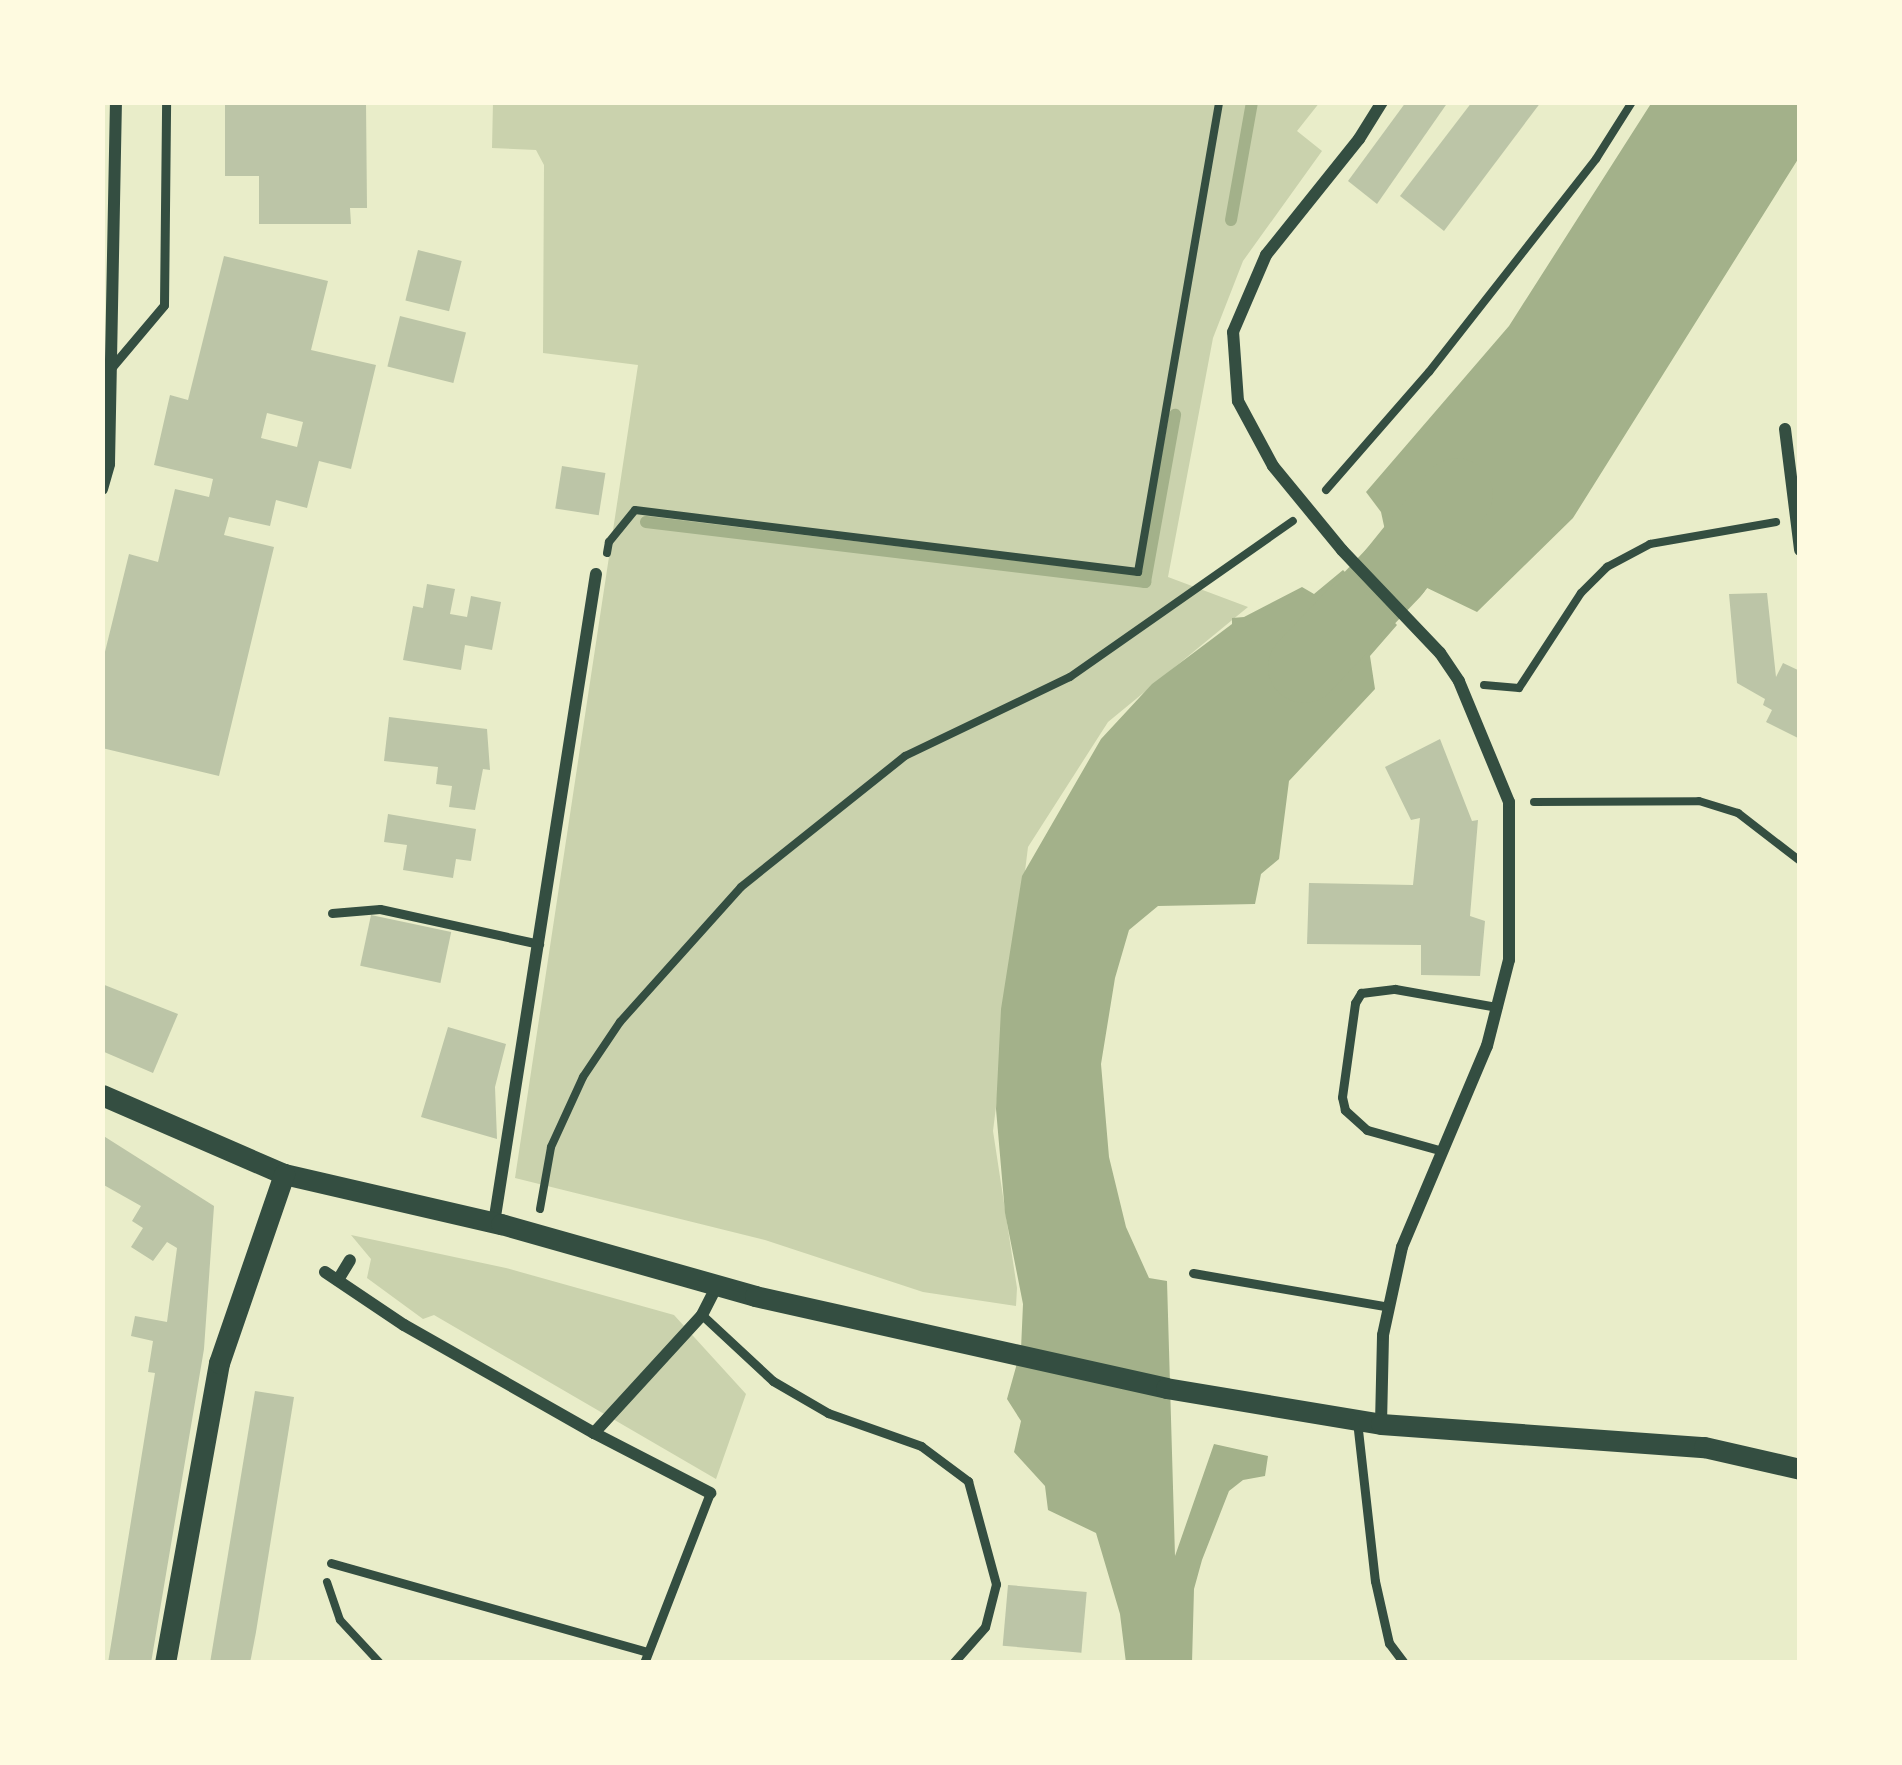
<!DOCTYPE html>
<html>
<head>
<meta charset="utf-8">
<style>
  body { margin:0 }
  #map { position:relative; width:1902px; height:1765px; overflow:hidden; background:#e9edc9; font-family:Lora,serif }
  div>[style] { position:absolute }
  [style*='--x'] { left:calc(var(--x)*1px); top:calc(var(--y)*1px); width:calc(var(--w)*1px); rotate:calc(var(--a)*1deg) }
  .green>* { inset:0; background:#cad2ad }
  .water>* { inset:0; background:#a3b18a }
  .stream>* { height:12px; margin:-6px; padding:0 6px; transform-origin:6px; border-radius:6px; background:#a3b18a }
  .river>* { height:72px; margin:-36px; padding:0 36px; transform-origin:36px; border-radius:36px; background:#a3b18a }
  .building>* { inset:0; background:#bcc5a7; transform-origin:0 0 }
  .path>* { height:8px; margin:-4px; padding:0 4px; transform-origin:4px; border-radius:4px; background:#344e41 }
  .service>* { height:9px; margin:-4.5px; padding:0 4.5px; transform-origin:4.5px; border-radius:4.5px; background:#344e41 }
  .minor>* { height:12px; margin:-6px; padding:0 6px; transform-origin:6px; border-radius:6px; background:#344e41 }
  .tertiary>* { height:21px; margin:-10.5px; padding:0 10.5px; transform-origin:10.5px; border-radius:10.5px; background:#344e41 }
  span { translate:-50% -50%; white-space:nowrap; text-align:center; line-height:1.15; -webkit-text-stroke:10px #fefae0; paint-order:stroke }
  .frame { position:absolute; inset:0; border:105px solid #fefae0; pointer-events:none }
</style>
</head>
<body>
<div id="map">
  <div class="green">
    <i style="clip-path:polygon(493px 102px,1320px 102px,1297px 131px,1322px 151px,1243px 261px,1213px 338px,1168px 577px,1248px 607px,1108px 722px,1028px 847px,993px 1131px,1017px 1288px,1016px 1306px,923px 1292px,765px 1240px,515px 1178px,638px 365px,543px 353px,544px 165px,536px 150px,492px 148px)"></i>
    <i style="clip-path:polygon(351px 1235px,506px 1268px,674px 1315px,746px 1394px,716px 1479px,434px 1315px,423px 1319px,367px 1278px,371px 1259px)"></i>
  </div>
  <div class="water">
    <i style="clip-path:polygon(1652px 102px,1800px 102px,1800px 156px,1573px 518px,1477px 612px,1394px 572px,1381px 512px,1366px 492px,1509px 326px)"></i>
    <i style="clip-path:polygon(1343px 570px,1397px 625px,1370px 656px,1375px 689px,1289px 781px,1279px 859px,1261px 874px,1255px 904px,1158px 906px,1129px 930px,1115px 978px,1101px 1064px,1109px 1157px,1126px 1227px,1149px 1278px,1167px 1281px,1175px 1556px,1214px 1444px,1268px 1456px,1265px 1476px,1243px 1480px,1229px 1491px,1202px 1560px,1194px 1589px,1192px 1663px,1126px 1663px,1120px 1614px,1096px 1533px,1048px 1510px,1045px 1486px,1014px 1452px,1021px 1421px,1007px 1399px,1021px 1349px,1023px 1304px,1005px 1213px,996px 1109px,1001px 1009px,1022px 876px,1101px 739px,1152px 684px,1232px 624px,1232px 618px,1244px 617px,1302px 587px,1314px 594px)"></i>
  </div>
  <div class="stream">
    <i style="--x:1231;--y:220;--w:120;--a:-79.9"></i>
    <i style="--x:646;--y:522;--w:503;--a:6.86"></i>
    <i style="--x:1145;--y:582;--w:170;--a:-79.8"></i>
  </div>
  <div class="river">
    <i style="--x:1304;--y:667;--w:131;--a:-46.5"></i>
    <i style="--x:1394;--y:572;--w:100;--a:-51.1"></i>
  </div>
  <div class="building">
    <i style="clip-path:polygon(225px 102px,366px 102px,367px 208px,350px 208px,351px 224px,259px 224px,259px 176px,225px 176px)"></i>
    <i style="clip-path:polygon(1406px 102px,1448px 102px,1377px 204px,1348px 181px)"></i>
    <i style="clip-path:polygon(1472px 102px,1541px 102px,1444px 231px,1400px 196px)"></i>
    <i style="left:418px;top:250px;width:45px;height:52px;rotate:14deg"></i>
    <i style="clip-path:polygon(evenodd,224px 256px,328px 281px,311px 350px,376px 365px,351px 469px,319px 461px,307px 508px,276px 500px,270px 526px,229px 517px,224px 535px,274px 547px,219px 776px,102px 748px,102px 664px,129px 554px,158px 562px,175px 489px,209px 497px,213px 479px,154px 465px,170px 395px,188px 400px,224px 256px,267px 413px,303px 422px,297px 447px,261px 438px,267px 413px)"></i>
    <i style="left:400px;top:316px;width:68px;height:52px;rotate:14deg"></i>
    <i style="left:562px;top:466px;width:44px;height:43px;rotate:9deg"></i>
    <i style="clip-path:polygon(427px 584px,455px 589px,450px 614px,467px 617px,471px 596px,501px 602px,492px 650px,465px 645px,461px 670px,403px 660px,413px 606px,423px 608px)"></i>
    <i style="clip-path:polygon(1767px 593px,1776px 677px,1783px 663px,1800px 671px,1800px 739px,1766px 722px,1772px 710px,1763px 705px,1765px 699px,1737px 683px,1729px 594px)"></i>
    <i style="clip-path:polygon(389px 717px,487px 729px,490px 770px,483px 769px,475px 810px,449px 807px,452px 786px,436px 784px,438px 767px,384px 761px)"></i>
    <i style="clip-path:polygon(1440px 739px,1472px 821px,1478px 820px,1470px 916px,1485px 921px,1480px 976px,1421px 975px,1421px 945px,1307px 944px,1309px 883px,1413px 885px,1420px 818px,1411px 820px,1385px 767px)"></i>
    <i style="clip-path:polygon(388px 814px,476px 829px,471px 861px,456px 859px,453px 878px,403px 870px,407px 845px,384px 842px)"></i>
    <i style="left:371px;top:915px;width:82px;height:52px;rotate:12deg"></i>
    <i style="clip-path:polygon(102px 984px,178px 1014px,153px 1073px,102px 1051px)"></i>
    <i style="clip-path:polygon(448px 1027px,506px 1044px,495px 1087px,497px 1139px,421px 1117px)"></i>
    <i style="clip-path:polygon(102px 1135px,214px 1206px,204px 1349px,151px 1663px,108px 1663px,155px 1373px,148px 1372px,153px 1341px,131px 1336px,135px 1316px,167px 1322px,177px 1248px,167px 1242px,153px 1261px,131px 1247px,143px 1228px,132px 1221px,141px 1206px,102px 1184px)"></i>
    <i style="clip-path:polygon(255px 1391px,294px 1397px,256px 1632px,250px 1663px,210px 1663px)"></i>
    <i style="left:1008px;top:1585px;width:79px;height:61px;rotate:5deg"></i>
  </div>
  <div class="path">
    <i style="--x:1326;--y:490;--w:157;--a:-48.9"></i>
    <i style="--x:1429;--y:372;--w:271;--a:-51.9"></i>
    <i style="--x:1596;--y:159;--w:67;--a:-57.7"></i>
    <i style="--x:607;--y:553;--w:11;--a:-80"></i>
    <i style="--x:609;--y:542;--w:41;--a:-50.9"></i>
    <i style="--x:635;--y:510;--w:507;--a:7.03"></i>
    <i style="--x:1138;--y:572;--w:477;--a:-80.2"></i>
    <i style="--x:1484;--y:685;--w:35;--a:5"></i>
    <i style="--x:1519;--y:688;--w:113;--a:-56.9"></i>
    <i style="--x:1581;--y:593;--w:37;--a:-45"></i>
    <i style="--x:1607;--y:567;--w:49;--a:-28.1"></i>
    <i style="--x:1650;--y:544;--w:128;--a:-9.9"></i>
    <i style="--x:1534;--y:802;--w:165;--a:-0.3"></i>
    <i style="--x:1699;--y:801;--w:41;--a:17.1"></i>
    <i style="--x:1738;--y:813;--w:78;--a:37.7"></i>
    <i style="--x:540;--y:1209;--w:63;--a:-79.9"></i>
    <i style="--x:551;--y:1147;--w:77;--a:-65.4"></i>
    <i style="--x:583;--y:1077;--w:66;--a:-56.1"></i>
    <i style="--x:620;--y:1022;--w:181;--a:-48.1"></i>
    <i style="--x:741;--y:887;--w:210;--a:-38.6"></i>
    <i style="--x:905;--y:756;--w:183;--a:-25.6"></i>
    <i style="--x:1070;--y:677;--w:272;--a:-35"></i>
    <i style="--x:327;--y:1582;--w:40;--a:71.1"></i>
    <i style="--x:340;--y:1620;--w:59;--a:47.1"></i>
  </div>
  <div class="service">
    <i style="--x:111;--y:368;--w:82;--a:-49.9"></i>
    <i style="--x:164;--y:305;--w:203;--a:-89.4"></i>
    <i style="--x:332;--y:913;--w:48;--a:-4.8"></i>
    <i style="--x:380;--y:909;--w:163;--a:12.4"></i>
    <i style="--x:1439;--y:1150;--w:75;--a:-164.5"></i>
    <i style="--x:1367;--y:1130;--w:30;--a:-138"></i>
    <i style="--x:1345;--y:1110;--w:13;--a:-103"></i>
    <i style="--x:1342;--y:1097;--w:95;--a:-82.1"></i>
    <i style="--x:1355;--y:1003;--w:12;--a:-59"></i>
    <i style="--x:1361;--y:993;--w:34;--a:-7"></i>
    <i style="--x:1395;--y:989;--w:104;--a:10"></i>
    <i style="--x:1193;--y:1273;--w:199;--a:9.8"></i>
    <i style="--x:702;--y:1315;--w:97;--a:42.9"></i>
    <i style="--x:773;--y:1381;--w:64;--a:30.2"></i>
    <i style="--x:828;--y:1413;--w:99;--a:19.5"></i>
    <i style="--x:921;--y:1446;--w:59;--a:36.7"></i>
    <i style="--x:968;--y:1481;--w:107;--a:74.8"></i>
    <i style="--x:996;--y:1584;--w:44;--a:104.3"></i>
    <i style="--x:985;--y:1627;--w:48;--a:131.6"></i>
    <i style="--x:1357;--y:1421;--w:161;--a:83.6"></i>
    <i style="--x:1375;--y:1581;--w:64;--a:77.3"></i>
    <i style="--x:1389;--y:1643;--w:25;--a:53"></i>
    <i style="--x:331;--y:1563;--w:328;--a:15.7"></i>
    <i style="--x:644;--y:1663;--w:182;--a:-68.8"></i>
  </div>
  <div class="minor">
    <i style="--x:1785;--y:429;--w:122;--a:82.9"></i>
    <i style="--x:102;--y:489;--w:26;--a:-74"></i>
    <i style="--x:109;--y:464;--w:362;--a:-88.9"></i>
    <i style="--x:494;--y:1223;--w:657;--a:-81.07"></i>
    <i style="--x:325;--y:1272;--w:95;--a:33.9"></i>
    <i style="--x:404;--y:1325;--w:219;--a:29.6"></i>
    <i style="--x:594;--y:1433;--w:160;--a:-47.5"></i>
    <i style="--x:702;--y:1315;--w:34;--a:-63"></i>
    <i style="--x:338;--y:1280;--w:23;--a:-59"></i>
    <i style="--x:1381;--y:1424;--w:89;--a:-88.7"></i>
    <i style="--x:1383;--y:1335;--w:90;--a:-77.8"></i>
    <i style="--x:1402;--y:1247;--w:218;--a:-67.1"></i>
    <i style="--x:1487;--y:1046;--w:89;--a:-75.7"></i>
    <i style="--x:1509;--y:960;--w:158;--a:-90"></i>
    <i style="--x:1509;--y:802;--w:131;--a:-112.5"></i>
    <i style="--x:1459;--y:681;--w:34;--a:-124"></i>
    <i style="--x:1440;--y:653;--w:142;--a:-133.6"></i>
    <i style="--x:1342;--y:550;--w:109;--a:-129.4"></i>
    <i style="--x:1273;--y:466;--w:74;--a:-118.3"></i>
    <i style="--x:1238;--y:401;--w:69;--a:-94.1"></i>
    <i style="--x:1233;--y:332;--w:84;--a:-66.8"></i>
    <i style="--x:1266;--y:255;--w:149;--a:-51.3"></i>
    <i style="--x:1359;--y:139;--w:44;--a:-58.1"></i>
    <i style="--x:594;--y:1433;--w:131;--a:27.3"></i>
  </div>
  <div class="tertiary">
    <i style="--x:102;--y:1095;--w:198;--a:23.5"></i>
    <i style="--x:284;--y:1174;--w:223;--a:13"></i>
    <i style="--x:501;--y:1224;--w:264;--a:15.8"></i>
    <i style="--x:755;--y:1296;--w:421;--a:12.6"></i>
    <i style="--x:1166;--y:1388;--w:218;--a:9.5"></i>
    <i style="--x:1381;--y:1424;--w:324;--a:4.1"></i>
    <i style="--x:1704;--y:1447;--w:98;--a:12.9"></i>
    <i style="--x:165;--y:1663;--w:305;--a:-79.8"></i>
    <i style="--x:219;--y:1363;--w:200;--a:-71"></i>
  </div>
  <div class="frame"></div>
</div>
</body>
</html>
